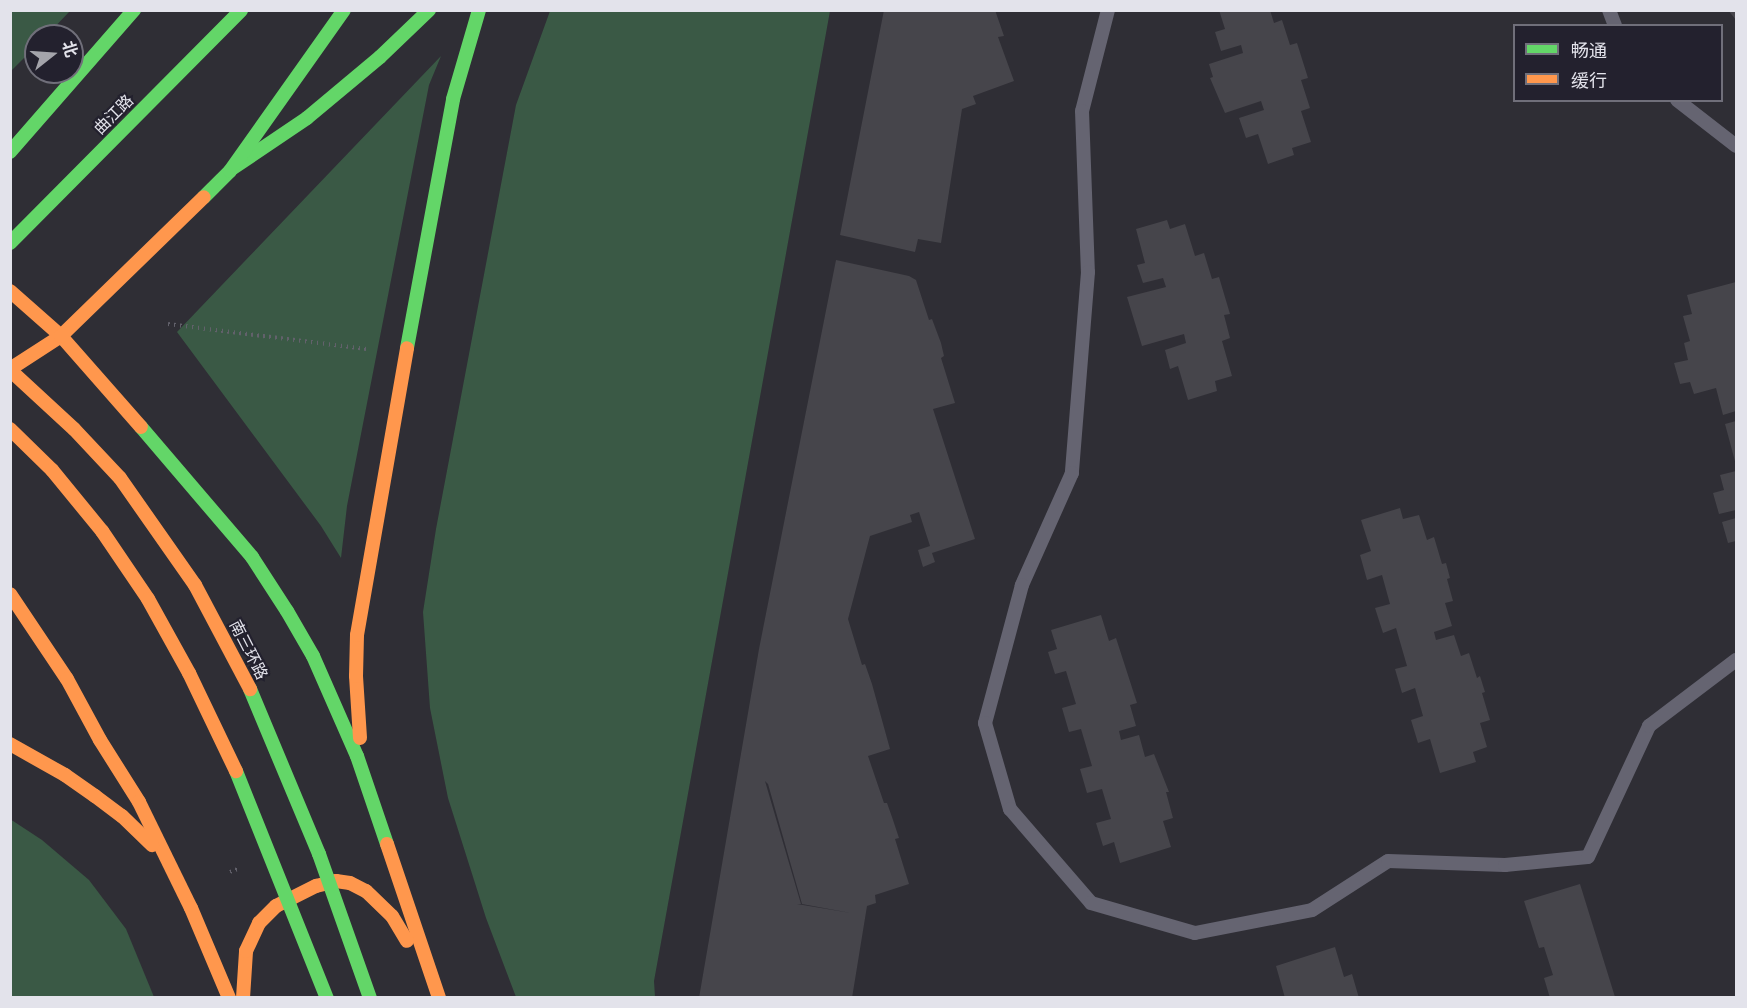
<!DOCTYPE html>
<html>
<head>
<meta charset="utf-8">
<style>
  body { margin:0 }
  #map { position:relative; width:1747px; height:1008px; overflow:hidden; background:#2f2e35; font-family:"Public Sans","Noto Sans SC",sans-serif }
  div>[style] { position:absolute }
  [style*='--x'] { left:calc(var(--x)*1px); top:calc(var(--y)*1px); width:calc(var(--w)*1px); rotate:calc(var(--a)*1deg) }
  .green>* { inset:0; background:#3a5945 }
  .building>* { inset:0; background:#46454b }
  .path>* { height:4px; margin-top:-2px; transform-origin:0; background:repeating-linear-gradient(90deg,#62616b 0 1.5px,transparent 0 6px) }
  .lane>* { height:14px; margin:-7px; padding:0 7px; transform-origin:7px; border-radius:7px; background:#656471 }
  .fast>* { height:14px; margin:-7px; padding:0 7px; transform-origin:7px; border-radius:7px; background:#63d668 }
  .slow>* { height:14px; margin:-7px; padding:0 7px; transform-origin:7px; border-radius:7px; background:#ff974d }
  .fast-bridge>* { height:14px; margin:-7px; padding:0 7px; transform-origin:7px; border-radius:7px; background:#63d668 }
  .slow-bridge>* { height:14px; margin:-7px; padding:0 7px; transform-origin:7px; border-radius:7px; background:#ff974d }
  span { translate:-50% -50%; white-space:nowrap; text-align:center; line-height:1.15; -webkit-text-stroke:4.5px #23212e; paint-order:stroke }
  .street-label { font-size:16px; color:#e3e3eb }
  .frame { position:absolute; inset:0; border:12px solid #e3e3eb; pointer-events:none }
  .legend { position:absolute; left:1513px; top:24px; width:210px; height:78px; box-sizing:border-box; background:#23212e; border:2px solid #706f7a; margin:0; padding:8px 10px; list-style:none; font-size:18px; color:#e3e3eb }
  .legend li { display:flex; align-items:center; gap:12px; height:30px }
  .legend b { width:30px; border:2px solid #706f7a }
  .north { position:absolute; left:24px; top:24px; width:60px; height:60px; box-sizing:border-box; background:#23212e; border:2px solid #706f7a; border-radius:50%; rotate:73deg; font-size:16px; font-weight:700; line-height:24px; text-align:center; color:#e3e3eb }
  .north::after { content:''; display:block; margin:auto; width:21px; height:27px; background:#a4a4ab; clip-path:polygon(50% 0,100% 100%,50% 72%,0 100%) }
</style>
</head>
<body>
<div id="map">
  <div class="green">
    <i style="clip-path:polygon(11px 10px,70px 11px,46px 36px,36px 36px,36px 46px,11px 71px)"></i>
    <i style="clip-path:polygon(550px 11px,830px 11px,654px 981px,655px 997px,516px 997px,486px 918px,448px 798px,430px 708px,423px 612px,436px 529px,516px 105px)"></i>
    <i style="clip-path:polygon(441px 56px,429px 85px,347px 506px,341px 558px,321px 526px,177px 332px)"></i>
    <i style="clip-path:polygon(10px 819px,42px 840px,89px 880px,126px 929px,154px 997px,11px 997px)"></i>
  </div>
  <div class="building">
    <i style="clip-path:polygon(884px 10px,995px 10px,1004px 36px,998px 37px,1014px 81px,973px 96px,976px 104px,962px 109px,941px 243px,918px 239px,915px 252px,840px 235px)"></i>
    <i style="clip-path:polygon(1219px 10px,1270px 10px,1274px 23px,1282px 20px,1290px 45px,1297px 43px,1308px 78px,1301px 80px,1310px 108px,1301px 111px,1311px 142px,1292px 148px,1294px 155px,1268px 164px,1258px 134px,1246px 138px,1239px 118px,1264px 110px,1261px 101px,1225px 113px,1210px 78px,1213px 77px,1209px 64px,1243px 53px,1241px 45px,1221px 51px,1215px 32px,1225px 29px)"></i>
    <i style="clip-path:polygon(1728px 10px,1736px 10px,1736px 20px)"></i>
    <i style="clip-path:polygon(1167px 220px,1170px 229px,1185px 224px,1195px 256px,1204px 253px,1212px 279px,1219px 277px,1230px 314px,1224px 315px,1230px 338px,1222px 341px,1232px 376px,1215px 381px,1217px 391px,1188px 400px,1178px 366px,1170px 369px,1165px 350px,1186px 343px,1184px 334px,1142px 346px,1127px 297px,1166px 287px,1163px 278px,1143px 283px,1137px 265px,1145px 263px,1136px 229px)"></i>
    <i style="clip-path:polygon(evenodd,836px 260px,909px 276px,916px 280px,929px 320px,932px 319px,941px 343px,944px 356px,941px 358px,955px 403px,933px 409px,975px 539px,932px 553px,935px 562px,923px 567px,918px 550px,930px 546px,919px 512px,910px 515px,912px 522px,870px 536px,848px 619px,862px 665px,865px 664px,872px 684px,890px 749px,868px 756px,884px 803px,887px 803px,892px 817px,899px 838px,895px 839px,909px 884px,875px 895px,876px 903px,867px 906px,852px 998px,699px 998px,759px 649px,836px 260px,765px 781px,768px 784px,802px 904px,851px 913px,797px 904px,801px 904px,765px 781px)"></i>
    <i style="clip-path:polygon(1736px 282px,1736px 411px,1723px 415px,1716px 388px,1694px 394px,1690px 382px,1680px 384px,1674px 363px,1688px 360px,1684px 343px,1690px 341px,1683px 316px,1692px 314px,1687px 295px)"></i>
    <i style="clip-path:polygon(1736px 421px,1736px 465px,1725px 424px)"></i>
    <i style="clip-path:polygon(1736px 471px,1736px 510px,1719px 514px,1713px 493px,1724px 490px,1720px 475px)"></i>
    <i style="clip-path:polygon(1400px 508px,1403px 519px,1419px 515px,1427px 540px,1434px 537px,1442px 564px,1446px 563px,1450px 578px,1447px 579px,1453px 601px,1445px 603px,1452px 626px,1434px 632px,1436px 640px,1454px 635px,1461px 656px,1469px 653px,1477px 678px,1480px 676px,1485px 692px,1482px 693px,1490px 720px,1480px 723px,1487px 747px,1473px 752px,1476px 762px,1440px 773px,1430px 739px,1418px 743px,1411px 720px,1423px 716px,1415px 688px,1402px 693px,1395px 669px,1407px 666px,1396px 628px,1383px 633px,1375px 608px,1390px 604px,1382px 575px,1367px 580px,1360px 555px,1371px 551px,1361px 520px)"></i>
    <i style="clip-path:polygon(1736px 518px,1736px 541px,1728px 543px,1722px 522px)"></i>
    <i style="clip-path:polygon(1101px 615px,1109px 641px,1116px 638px,1137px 703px,1130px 705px,1136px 726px,1119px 731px,1121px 740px,1139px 735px,1145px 757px,1154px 754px,1169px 792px,1166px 792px,1173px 818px,1163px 821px,1171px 847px,1120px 863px,1114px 842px,1103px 846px,1096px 823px,1111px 819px,1102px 789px,1087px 793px,1080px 769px,1092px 766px,1081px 729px,1069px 732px,1062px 708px,1076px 704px,1066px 671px,1055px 674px,1048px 652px,1057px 649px,1051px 630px)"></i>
    <i style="clip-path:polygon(1580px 884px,1615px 997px,1613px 998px,1550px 998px,1544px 978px,1553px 975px,1544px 947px,1539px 948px,1524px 901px)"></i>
    <i style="clip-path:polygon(1335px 947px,1344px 977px,1352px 974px,1359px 998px,1285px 998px,1276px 966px)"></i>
  </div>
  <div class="path">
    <i style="--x:168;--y:324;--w:200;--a:7.2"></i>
    <i style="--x:230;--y:872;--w:11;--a:-22"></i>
  </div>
  <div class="lane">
    <i style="--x:1108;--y:10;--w:104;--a:104.4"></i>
    <i style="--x:1082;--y:111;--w:161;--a:87.9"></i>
    <i style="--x:1088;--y:272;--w:202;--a:94.6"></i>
    <i style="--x:1072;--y:473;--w:123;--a:114.1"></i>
    <i style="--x:1022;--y:585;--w:143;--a:105"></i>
    <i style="--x:985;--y:723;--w:90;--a:73.8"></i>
    <i style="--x:1010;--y:809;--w:124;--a:49.2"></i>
    <i style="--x:1091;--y:903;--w:108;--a:16.1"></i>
    <i style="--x:1195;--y:933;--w:119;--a:-11.1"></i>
    <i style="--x:1312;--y:910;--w:90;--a:-32.8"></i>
    <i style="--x:1388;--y:861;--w:117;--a:2"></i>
    <i style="--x:1505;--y:865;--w:83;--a:-5.5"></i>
    <i style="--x:1588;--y:857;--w:145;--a:-65"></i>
    <i style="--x:1649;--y:726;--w:109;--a:-37.2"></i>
    <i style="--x:1609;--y:10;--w:17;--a:69"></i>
    <i style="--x:1677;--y:100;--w:75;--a:37.9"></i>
  </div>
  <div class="fast">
    <i style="--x:10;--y:152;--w:189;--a:-48.9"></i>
    <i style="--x:233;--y:168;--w:89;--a:-34"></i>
    <i style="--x:307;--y:118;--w:95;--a:-39.9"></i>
    <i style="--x:380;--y:57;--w:68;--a:-43.8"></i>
    <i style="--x:204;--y:197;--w:37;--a:-45"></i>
    <i style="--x:230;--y:171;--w:197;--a:-54.7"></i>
    <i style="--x:10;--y:243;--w:328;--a:-45.2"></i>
    <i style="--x:407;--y:348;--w:253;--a:-79.5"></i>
    <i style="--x:453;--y:99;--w:93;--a:-73.7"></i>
    <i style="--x:141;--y:427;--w:171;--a:49.5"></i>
    <i style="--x:252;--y:557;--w:64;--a:57.1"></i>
    <i style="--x:287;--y:611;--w:52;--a:60"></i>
    <i style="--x:313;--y:656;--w:109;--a:66.3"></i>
    <i style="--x:357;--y:756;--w:93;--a:71.2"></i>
  </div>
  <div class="slow">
    <i style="--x:10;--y:291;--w:68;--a:41.4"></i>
    <i style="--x:61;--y:336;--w:121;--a:48.7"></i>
    <i style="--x:10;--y:369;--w:61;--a:-32.9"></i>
    <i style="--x:61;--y:336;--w:199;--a:-44.2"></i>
    <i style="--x:10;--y:594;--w:102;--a:56.2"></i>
    <i style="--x:67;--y:679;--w:69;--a:61.6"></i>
    <i style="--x:100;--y:740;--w:73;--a:57.8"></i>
    <i style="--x:139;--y:802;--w:118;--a:63.9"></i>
    <i style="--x:191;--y:908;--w:98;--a:67.1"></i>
    <i style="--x:360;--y:738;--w:62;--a:-93.7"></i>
    <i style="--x:356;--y:676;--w:41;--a:-88.6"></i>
    <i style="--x:357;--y:635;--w:291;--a:-80.1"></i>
    <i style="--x:10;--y:744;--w:63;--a:29.4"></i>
    <i style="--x:65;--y:775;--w:37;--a:35"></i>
    <i style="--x:95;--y:796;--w:34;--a:37"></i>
    <i style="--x:122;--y:816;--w:42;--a:44"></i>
    <i style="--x:387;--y:844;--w:163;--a:71.3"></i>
    <i style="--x:243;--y:998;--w:47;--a:-86.3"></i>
    <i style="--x:246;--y:951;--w:31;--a:-65"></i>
    <i style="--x:259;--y:923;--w:24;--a:-45"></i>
    <i style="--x:276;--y:906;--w:45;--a:-26.6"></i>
    <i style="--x:316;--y:886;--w:21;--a:-14"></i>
    <i style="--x:336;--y:881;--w:14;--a:8"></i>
    <i style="--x:350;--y:883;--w:18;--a:27"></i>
    <i style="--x:366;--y:891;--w:36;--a:44"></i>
    <i style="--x:392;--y:916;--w:29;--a:59"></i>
  </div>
  <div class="fast-bridge">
    <i style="--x:250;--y:689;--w:179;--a:67.3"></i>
    <i style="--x:319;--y:854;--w:153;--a:70.5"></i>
    <i style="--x:236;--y:771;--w:245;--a:68.2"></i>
  </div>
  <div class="slow-bridge">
    <i style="--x:10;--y:370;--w:87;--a:42.7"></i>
    <i style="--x:74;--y:429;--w:67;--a:46.8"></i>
    <i style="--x:120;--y:478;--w:131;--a:55"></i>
    <i style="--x:195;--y:585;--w:118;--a:62.1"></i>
    <i style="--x:10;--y:429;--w:59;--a:44.3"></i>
    <i style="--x:52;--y:470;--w:79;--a:50.7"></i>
    <i style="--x:102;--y:531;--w:82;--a:55.9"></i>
    <i style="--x:148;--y:599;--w:85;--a:61"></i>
    <i style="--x:189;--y:673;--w:109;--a:64.4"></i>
  </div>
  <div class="street-label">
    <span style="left:114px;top:115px;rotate:-45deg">曲江路</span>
    <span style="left:248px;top:650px;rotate:63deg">南三环路</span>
  </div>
  <div class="frame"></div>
  <ul class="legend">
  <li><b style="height:8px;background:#63d668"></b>畅通</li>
  <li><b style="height:8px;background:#ff974d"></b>缓行</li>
  </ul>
  <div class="north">北</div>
</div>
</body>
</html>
